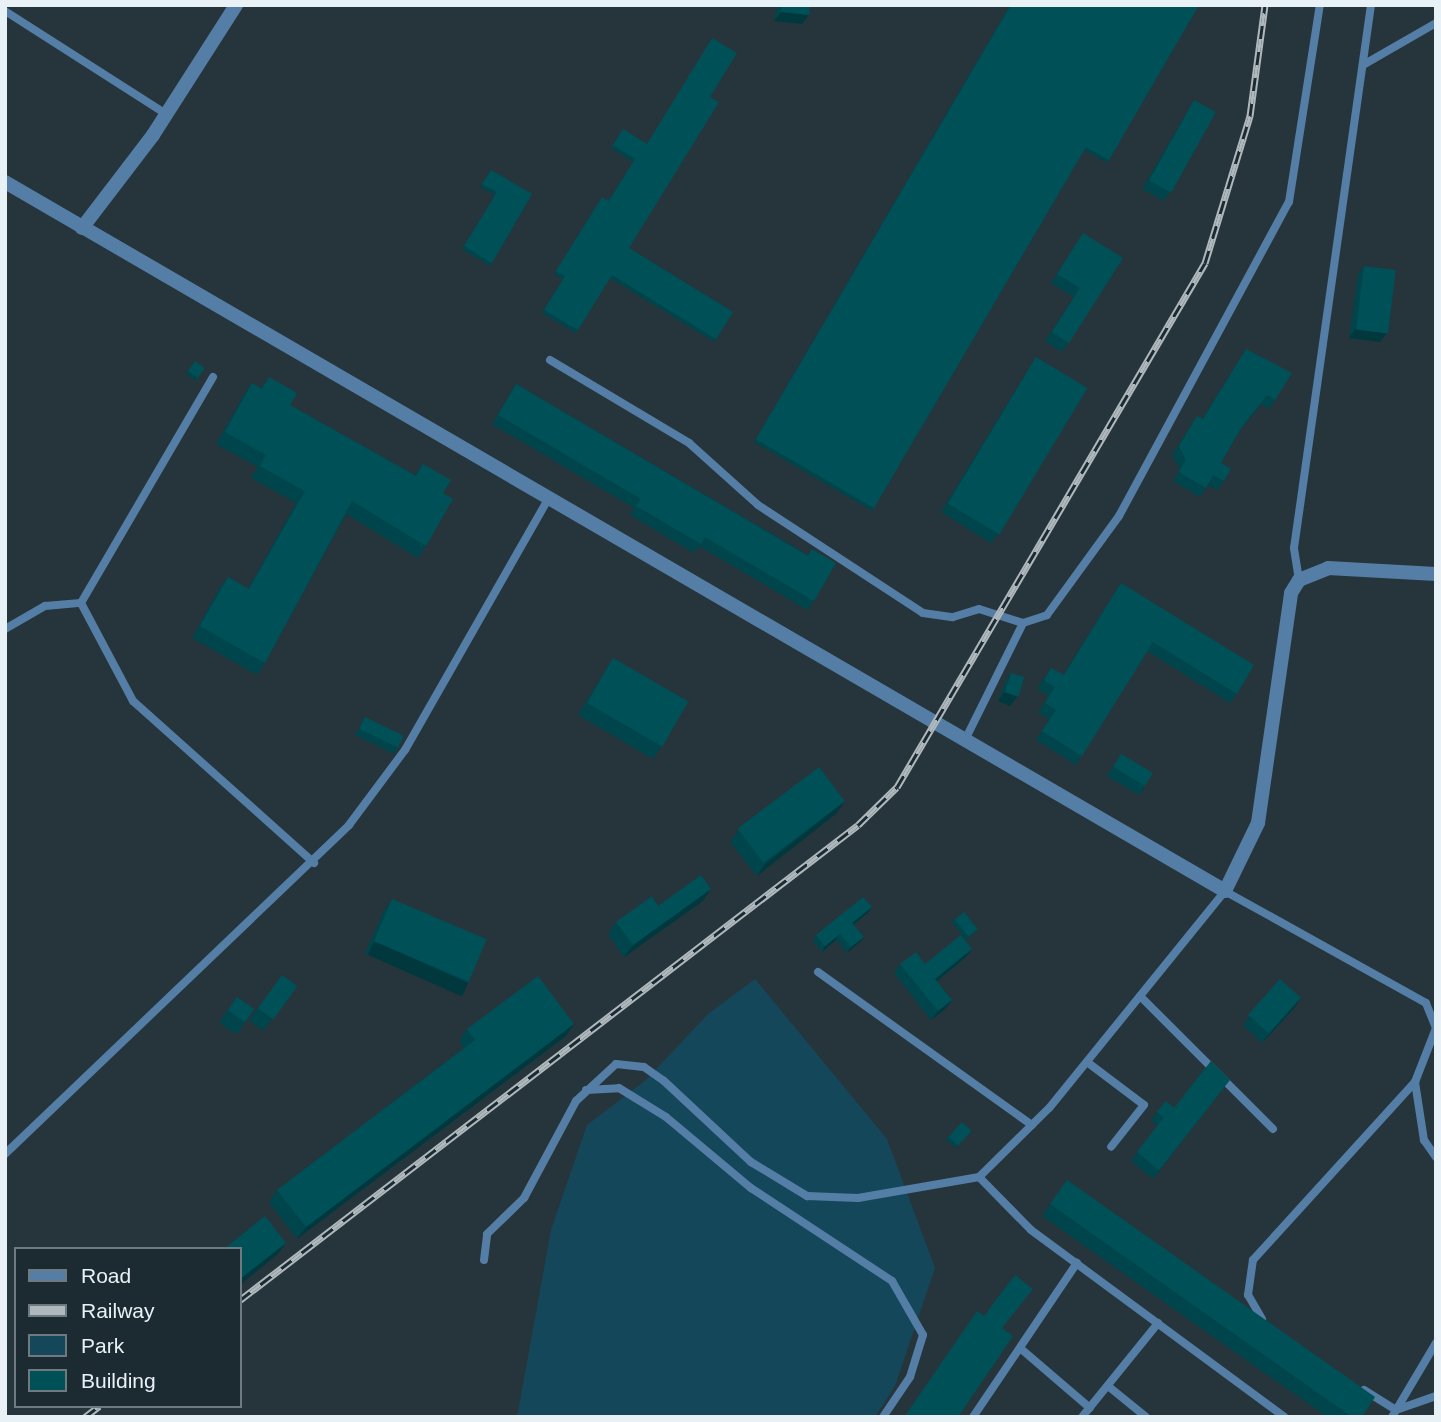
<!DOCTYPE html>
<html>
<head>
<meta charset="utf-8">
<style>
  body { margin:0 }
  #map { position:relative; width:1441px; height:1422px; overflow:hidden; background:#26353b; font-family:Helvetica,sans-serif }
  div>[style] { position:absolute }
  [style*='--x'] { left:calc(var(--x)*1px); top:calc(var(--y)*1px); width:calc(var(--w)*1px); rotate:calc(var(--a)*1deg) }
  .green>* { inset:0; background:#15475a }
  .lane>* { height:8px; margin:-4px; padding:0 4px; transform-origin:4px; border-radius:4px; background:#547ea6 }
  .street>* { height:14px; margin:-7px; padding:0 7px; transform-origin:7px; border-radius:7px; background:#547ea6 }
  .rail>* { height:7px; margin-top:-3.5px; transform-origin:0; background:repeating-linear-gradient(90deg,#1c2b31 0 13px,#aeb8bd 0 26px); box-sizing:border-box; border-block:2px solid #aeb8bd }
  .wall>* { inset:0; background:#00454b; transform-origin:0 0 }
  .shaded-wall>* { inset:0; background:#00383d; transform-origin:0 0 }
  .building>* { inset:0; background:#005057; transform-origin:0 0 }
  span { translate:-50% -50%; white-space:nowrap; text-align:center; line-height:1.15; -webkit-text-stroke:7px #1c2b31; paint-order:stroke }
  .frame { position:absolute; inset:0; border:7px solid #e8f1f5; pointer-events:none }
  .legend { position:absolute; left:14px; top:1247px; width:228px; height:161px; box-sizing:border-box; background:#1c2b31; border:2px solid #6e7a7f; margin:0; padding:9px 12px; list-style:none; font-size:21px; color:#e8f1f5 }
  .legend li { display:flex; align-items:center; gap:14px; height:35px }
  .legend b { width:35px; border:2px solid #6e7a7f }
</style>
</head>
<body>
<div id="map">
  <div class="green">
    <i style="clip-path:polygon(755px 979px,887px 1139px,935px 1268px,895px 1386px,875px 1417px,517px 1417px,551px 1230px,587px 1125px,646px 1080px,708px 1014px)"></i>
  </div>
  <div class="lane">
    <i style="--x:5;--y:11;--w:191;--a:32.6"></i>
    <i style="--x:1363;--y:65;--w:84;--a:-29.9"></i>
    <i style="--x:550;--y:360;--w:162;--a:30.8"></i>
    <i style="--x:689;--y:443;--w:93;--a:41.9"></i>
    <i style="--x:758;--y:505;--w:197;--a:33.2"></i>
    <i style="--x:923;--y:613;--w:30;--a:8"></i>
    <i style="--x:953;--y:617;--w:27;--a:-17"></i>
    <i style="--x:979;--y:609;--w:46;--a:17.7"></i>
    <i style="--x:1023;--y:623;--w:25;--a:-18"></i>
    <i style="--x:1047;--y:615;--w:122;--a:-54"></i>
    <i style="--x:1119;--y:516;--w:357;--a:-61.6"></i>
    <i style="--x:1289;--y:202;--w:199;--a:-81.1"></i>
    <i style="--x:213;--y:377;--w:262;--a:120.3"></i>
    <i style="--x:81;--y:603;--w:111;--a:62"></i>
    <i style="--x:133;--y:701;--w:243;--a:41.8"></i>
    <i style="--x:1299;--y:580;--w:32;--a:-99"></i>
    <i style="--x:1294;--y:548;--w:548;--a:-81.93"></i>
    <i style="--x:5;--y:629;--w:46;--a:-29.9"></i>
    <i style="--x:45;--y:606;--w:36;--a:-5"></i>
    <i style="--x:964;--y:742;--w:133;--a:-63.6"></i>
    <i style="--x:818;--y:972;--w:263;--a:35.6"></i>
    <i style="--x:1140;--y:996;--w:188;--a:45"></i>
    <i style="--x:1087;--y:1062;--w:71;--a:37"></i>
    <i style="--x:1144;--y:1105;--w:53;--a:128.2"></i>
    <i style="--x:1415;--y:1082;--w:59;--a:81.2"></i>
    <i style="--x:1424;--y:1140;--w:21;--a:55"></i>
    <i style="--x:586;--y:1090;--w:33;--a:-3"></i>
    <i style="--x:619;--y:1088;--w:55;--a:31.7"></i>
    <i style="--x:666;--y:1117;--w:111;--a:39.9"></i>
    <i style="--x:751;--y:1188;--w:169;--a:33.4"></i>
    <i style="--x:892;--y:1281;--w:62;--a:60.1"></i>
    <i style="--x:923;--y:1335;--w:44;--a:107.2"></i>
    <i style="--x:910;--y:1377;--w:48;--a:124"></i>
    <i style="--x:5;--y:1154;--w:476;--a:-43.7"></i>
    <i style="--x:349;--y:825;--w:94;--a:-53.3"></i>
    <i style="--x:405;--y:750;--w:292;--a:-60.3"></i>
    <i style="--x:484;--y:1260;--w:26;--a:-83"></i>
    <i style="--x:487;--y:1234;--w:52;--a:-44.2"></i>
    <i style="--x:524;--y:1198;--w:110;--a:-61.8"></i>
    <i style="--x:576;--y:1101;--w:54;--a:-42.8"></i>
    <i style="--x:616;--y:1064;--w:28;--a:6"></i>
    <i style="--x:644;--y:1067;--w:24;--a:35"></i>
    <i style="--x:664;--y:1081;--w:119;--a:43"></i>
    <i style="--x:751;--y:1162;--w:66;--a:31.3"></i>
    <i style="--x:807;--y:1196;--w:51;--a:2.2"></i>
    <i style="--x:858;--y:1198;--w:123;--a:-9.8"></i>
    <i style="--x:1262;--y:1319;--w:28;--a:-120"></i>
    <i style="--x:1248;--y:1295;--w:35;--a:-82"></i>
    <i style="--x:1253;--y:1260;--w:241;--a:-47.7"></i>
    <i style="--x:1415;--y:1082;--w:58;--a:-68.7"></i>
    <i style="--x:1436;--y:1028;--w:27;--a:-112"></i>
    <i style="--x:1426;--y:1003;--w:230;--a:-150.9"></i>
    <i style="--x:1225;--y:891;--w:279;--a:129"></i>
    <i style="--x:1049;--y:1108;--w:98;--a:135.4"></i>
    <i style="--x:979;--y:1177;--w:74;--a:45.5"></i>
    <i style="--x:1031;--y:1230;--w:315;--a:36.4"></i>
    <i style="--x:1020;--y:1348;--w:92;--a:40.6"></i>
    <i style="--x:1108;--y:1386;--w:49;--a:39.2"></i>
    <i style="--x:1364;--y:1390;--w:38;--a:32"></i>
    <i style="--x:1396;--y:1410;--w:42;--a:-19.3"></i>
    <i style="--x:973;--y:1417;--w:186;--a:-56"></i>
    <i style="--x:1082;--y:1417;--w:121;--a:-51"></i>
    <i style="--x:1392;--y:1417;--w:86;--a:-59.3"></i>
  </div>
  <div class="street">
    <i style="--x:5;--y:182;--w:1411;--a:30.16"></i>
    <i style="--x:1225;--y:891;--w:76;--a:-64.1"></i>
    <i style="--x:1258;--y:823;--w:232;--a:-81.8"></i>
    <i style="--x:1291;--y:593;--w:15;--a:-58"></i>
    <i style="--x:1299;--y:580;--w:31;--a:-22"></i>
    <i style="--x:1328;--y:568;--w:108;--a:3.2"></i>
    <i style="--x:82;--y:228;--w:117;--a:-52.6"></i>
    <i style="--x:153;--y:135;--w:154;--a:-57.4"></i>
  </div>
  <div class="rail">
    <i style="--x:240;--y:1300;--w:779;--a:-37.55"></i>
    <i style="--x:858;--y:825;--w:54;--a:-44.3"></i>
    <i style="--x:897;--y:787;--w:608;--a:-59.55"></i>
    <i style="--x:1205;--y:263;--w:154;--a:-73"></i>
    <i style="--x:1250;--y:116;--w:112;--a:-82.3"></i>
    <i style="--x:85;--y:1417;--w:18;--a:-38"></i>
  </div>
  <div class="wall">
    <i style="clip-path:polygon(777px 5px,810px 5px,802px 24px,774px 21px)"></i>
    <i style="clip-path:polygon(1010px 5px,1199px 5px,1107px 163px,1084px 150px,872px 511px,754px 442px)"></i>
    <i style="clip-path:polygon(710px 97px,629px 248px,733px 312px,714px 342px,610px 278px,576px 333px,542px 313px,563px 279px,554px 274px,602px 197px,608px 201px,633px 162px,611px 148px,623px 129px,647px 144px)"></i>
    <i style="clip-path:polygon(1194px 100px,1170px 192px,1164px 201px,1142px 189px)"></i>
    <i style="clip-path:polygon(491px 170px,532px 194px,490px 266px,462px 249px,495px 195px,480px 187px)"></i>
    <i style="clip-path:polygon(1077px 242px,1123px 258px,1062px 352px,1045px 341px,1074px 297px,1051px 283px)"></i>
    <i style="clip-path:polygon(1364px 266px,1380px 342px,1349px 338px,1358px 275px)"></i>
    <i style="clip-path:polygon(1246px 349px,1275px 400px,1269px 409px,1261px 404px,1239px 432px,1221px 463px,1224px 481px,1217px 490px,1208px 485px,1200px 497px,1173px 481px,1180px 469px,1172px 455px,1197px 416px,1202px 419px)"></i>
    <i style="clip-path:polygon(1036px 357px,998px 534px,991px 543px,941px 512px)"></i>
    <i style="left:195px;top:361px;width:12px;height:16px;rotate:35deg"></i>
    <i style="clip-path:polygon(269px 377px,290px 405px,415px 475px,423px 464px,443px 493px,426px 546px,418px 558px,346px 514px,265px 663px,257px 675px,192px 638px,219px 589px,228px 577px,248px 589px,296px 503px,251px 478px,258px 467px,216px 444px,244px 395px,252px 383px,261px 388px)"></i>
    <i style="clip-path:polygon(516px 384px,808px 555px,812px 549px,814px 601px,807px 610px,699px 546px,694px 553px,630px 515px,634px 508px,492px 424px)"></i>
    <i style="clip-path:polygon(1121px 583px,1237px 694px,1230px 703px,1147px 651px,1076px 765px,1036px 740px,1049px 719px,1038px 712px,1049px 696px,1037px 689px,1051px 668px,1063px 675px)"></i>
    <i style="clip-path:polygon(613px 658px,661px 747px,653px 759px,578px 715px)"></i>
    <i style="clip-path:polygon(1011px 673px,1017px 697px,1010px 706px,998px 701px,1005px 682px)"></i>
    <i style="clip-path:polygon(365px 717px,398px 748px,394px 754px,355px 735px)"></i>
    <i style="clip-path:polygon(1121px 754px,1145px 786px,1139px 795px,1107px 776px)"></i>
    <i style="clip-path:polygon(837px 813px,757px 876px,730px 842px,739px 830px)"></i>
    <i style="clip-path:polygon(392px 899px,468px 982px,460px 994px,365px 953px,384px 911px)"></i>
    <i style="clip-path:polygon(703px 901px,624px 957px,608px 934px,616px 922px,658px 906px)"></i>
    <i style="clip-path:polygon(868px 913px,854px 924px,860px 942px,847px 953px,836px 940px,822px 952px,813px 941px,816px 935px)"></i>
    <i style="clip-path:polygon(954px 919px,978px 929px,966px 940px,952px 922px)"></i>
    <i style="clip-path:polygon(965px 958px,937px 981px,952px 1000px,945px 1009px,931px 1020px,894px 973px,900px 964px,925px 964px)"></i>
    <i style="left:237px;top:997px;width:21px;height:31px;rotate:35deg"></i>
    <i style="clip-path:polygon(288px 998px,263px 1031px,249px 1020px,258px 1008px)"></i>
    <i style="clip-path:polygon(1295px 1007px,1262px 1043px,1243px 1025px,1250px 1016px)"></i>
    <i style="clip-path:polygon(574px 1024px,566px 1036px,297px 1239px,269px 1202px,277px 1190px,464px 1048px,459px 1041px,467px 1029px)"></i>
    <i style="clip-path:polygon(1223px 1089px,1153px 1179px,1131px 1161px,1158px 1126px,1151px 1121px,1157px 1112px,1174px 1108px)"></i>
    <i style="clip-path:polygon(972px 1131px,955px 1148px,946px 1139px,948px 1136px)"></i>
    <i style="clip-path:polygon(1050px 1204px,1362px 1417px,1327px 1417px,1042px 1216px)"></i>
  </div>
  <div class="shaded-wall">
    <i style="clip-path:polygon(684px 5px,703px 5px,701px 7px)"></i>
    <i style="clip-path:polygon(781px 12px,809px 15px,802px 24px,774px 21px)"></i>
    <i style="clip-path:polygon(1355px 329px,1387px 333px,1380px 342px,1349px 338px)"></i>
    <i style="clip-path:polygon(1004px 692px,1017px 697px,1010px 706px,998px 701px)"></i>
    <i style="clip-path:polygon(845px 801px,837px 813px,757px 876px,765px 864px)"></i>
    <i style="clip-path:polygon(711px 889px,703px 901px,624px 957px,633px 945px)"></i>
    <i style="clip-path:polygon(872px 907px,868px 913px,849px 928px,852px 923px)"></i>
    <i style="clip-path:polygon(840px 934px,836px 940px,822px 952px,825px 946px)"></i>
    <i style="clip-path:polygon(864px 937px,860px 942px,847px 953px,851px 947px)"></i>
    <i style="left:374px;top:941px;width:103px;height:15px;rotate:24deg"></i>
    <i style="clip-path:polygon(972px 949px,965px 958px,928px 988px,935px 979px)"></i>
    <i style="clip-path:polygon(1301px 998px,1295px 1007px,1262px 1043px,1269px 1034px)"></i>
    <i style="clip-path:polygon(952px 1000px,945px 1009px,931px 1020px,938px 1011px)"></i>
    <i style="clip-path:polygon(574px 1024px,566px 1036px,297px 1239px,306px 1227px)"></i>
    <i style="clip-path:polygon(286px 1243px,278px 1254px,240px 1285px,240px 1279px)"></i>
  </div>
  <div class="building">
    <i style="clip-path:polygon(782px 5px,810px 5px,809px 15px,781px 12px)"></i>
    <i style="clip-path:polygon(1011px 5px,1199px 5px,1109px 160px,1086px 147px,874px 508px,756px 439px)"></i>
    <i style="clip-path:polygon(712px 38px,737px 53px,710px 97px,719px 102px,629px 248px,733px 312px,716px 339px,612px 275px,578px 330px,544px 310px,565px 276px,556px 271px,602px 197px,609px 201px,635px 159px,613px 145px,623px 129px,647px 144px)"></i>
    <i style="left:1194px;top:100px;width:25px;height:92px;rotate:29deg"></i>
    <i style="clip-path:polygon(491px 170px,532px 194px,492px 263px,464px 246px,497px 192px,482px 184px)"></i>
    <i style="clip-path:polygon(1083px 233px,1123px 258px,1069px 343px,1052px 332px,1080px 288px,1057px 274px)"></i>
    <i style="left:1364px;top:266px;width:32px;height:64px;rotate:7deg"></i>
    <i style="clip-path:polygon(1246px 349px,1292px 373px,1275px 400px,1267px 395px,1241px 428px,1221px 463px,1231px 469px,1224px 481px,1213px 475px,1206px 488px,1179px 472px,1186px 460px,1179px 446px,1197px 416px,1203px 419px)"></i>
    <i style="left:1036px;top:357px;width:60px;height:171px;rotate:31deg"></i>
    <i style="left:195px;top:361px;width:12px;height:12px;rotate:35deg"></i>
    <i style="clip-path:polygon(269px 377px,297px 393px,290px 405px,416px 476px,423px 464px,451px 480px,443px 493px,453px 499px,426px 546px,352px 501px,265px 663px,200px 626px,228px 577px,249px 589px,305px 491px,260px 466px,266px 455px,225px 432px,252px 383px,262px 389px)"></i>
    <i style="clip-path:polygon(516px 384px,808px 556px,812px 549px,836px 563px,814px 601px,705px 537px,701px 544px,636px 506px,641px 499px,498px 415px)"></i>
    <i style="clip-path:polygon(1121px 583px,1254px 665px,1237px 694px,1153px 642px,1082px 756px,1042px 731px,1056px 710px,1045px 703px,1055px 687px,1044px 680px,1051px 668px,1064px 675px)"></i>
    <i style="left:613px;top:658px;width:87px;height:52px;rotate:30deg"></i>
    <i style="left:1011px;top:673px;width:14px;height:20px;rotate:17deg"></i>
    <i style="left:365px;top:717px;width:43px;height:13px;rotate:26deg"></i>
    <i style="left:1121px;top:754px;width:37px;height:15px;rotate:31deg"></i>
    <i style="left:819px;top:767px;width:43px;height:102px;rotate:53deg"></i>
    <i style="clip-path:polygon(701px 875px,711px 889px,633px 945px,616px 922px,652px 896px,658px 906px)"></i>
    <i style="clip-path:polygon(863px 897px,872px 907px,852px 923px,864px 937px,851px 947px,840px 934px,825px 946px,816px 935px)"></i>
    <i style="left:392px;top:899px;width:103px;height:46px;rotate:23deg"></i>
    <i style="left:964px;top:912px;width:22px;height:12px;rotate:51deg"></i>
    <i style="clip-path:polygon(961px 935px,972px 949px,935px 979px,952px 1000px,938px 1011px,900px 964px,916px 952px,925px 964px)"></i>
    <i style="left:282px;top:975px;width:19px;height:41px;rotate:36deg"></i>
    <i style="clip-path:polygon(538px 976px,574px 1024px,306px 1227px,277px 1190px,475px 1040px,467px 1029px)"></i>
    <i style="left:1280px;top:979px;width:28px;height:48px;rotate:42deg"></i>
    <i style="left:237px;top:997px;width:21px;height:16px;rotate:35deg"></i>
    <i style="clip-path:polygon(1211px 1061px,1230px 1080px,1159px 1170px,1137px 1152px,1164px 1117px,1157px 1112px,1166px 1101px,1174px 1108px)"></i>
    <i style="left:962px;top:1122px;width:13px;height:20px;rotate:42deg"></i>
    <i style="clip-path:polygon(1067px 1180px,1375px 1397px,1362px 1417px,1352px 1417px,1050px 1204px)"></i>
    <i style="clip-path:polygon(265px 1216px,286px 1243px,240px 1279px,240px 1249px,224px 1249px)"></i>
    <i style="clip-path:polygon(1015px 1275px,1033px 1289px,1002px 1328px,1013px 1336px,958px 1417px,907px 1417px,905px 1416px,977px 1311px,984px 1316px)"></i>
  </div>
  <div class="frame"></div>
  <ul class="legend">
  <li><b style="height:9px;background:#547ea6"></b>Road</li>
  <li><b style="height:9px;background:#aeb8bd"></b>Railway</li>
  <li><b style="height:19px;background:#15475a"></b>Park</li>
  <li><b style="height:19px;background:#005057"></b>Building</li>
  </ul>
</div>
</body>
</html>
